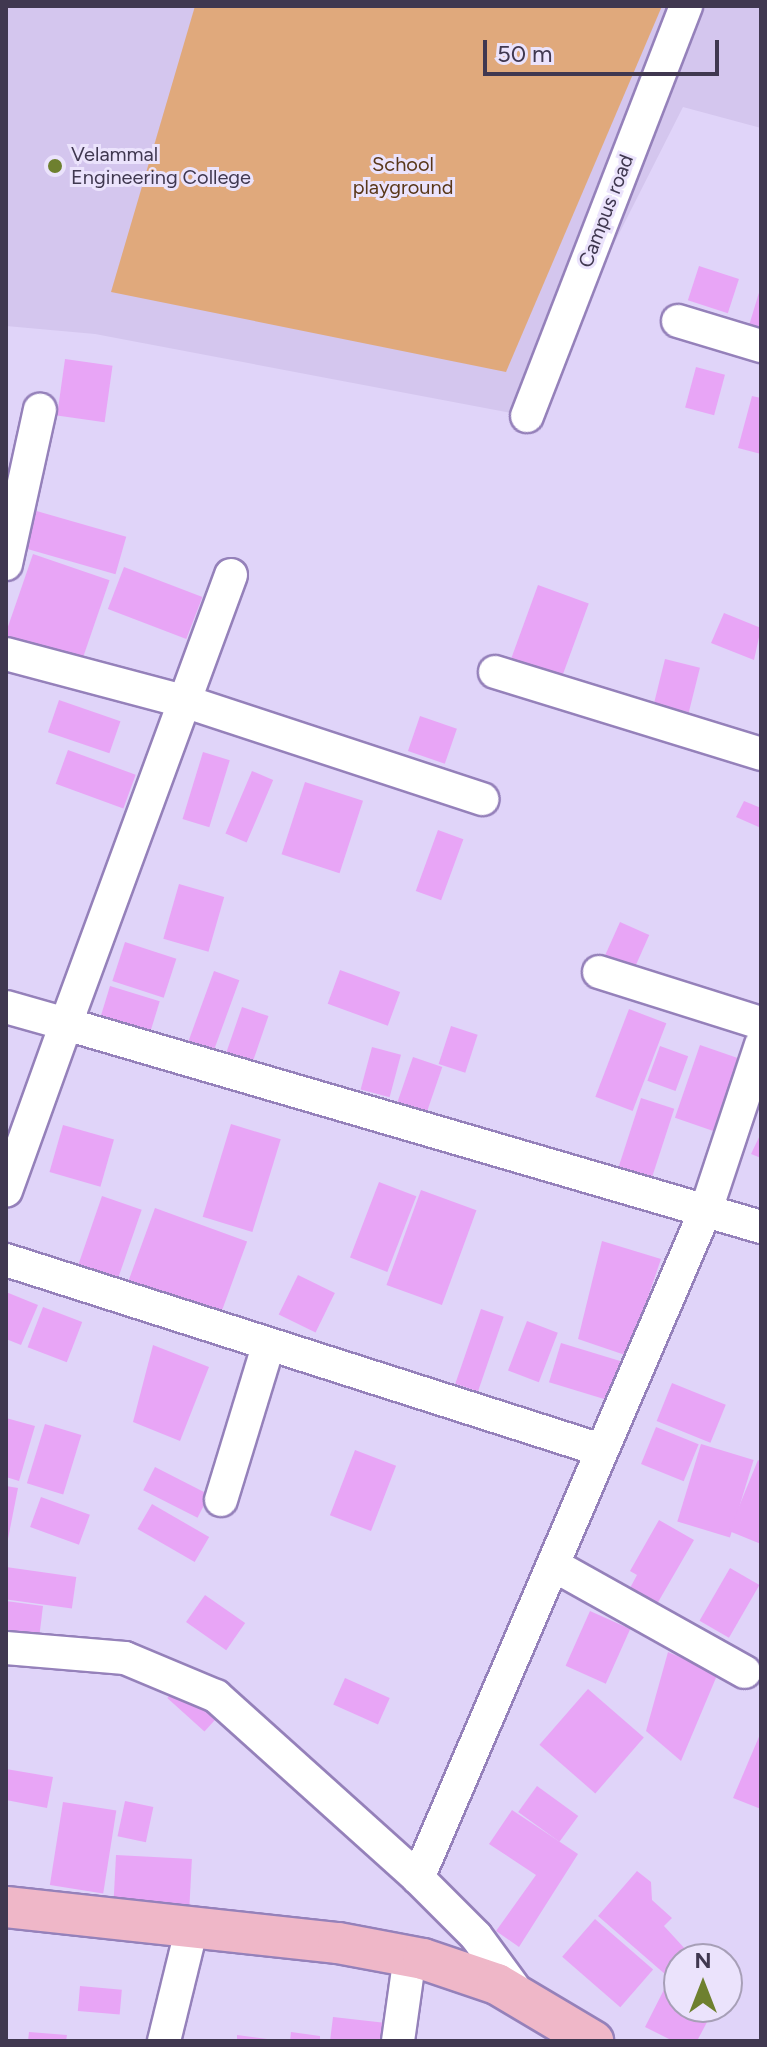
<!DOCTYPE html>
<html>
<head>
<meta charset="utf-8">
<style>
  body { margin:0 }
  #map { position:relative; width:767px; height:2047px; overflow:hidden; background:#e0d4f9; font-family:Figtree,sans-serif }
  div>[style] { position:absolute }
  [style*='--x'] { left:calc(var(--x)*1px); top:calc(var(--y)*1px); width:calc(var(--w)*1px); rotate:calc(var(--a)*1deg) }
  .built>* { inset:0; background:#d4c6ee }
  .green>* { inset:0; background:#e0a97c }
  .building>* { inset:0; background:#e8a5f6; transform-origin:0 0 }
  .roads { filter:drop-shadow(2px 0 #9581ba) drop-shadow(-2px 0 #9581ba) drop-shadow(0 2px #9581ba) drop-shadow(0 -2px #9581ba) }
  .minor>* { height:32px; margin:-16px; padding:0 16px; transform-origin:16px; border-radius:16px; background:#fff }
  .major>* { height:40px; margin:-20px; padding:0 20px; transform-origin:20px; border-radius:20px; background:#efb7c8 }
  .dots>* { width:22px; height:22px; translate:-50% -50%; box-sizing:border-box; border:4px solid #ebe3fc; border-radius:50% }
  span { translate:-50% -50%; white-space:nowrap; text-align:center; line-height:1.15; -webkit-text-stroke:6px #ebe3fc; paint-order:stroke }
  .poi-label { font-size:20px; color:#403850 }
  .left { translate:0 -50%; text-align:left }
  .park-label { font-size:20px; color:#593719 }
  .street-label { font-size:20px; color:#403850 }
  .frame { position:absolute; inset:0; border:8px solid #403850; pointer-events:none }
  .north { position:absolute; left:663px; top:1943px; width:80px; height:80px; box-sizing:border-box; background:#ebe3fc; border:2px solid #a79fb7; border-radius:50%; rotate:0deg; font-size:22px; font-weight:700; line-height:32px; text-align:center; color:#403850 }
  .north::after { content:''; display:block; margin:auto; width:28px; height:36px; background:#6e802f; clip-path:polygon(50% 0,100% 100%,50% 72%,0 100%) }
  .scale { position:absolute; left:483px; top:40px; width:236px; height:36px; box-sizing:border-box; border:4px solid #403850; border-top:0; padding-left:10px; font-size:24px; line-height:28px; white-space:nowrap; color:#403850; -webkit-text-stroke:6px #ebe3fc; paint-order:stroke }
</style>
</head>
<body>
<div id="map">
  <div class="built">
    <i style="clip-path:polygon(6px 6px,761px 6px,761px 128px,683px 107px,527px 416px,95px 334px,6px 326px)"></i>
  </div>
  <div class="green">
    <i style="clip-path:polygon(195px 6px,662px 6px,506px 372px,111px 292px)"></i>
  </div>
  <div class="building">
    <i style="left:699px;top:266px;width:42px;height:36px;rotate:18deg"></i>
    <i style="clip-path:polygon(761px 286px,761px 335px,747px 332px)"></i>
    <i style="left:65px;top:359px;width:48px;height:57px;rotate:8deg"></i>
    <i style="left:696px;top:367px;width:30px;height:42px;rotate:15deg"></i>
    <i style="clip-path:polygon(752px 396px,761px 398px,761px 454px,738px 448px)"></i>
    <i style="left:33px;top:510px;width:97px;height:39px;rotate:16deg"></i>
    <i style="left:33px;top:554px;width:81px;height:92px;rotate:19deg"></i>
    <i style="left:124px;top:567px;width:84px;height:45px;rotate:21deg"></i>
    <i style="left:538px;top:585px;width:54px;height:81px;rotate:20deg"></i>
    <i style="clip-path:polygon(724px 613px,761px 628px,754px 660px,711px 643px)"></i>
    <i style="left:665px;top:659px;width:36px;height:46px;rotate:14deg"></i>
    <i style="left:59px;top:700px;width:65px;height:34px;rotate:19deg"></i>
    <i style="left:420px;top:716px;width:39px;height:37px;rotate:19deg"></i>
    <i style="left:68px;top:750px;width:72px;height:36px;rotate:20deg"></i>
    <i style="left:203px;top:752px;width:28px;height:70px;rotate:17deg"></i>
    <i style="left:252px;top:771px;width:23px;height:68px;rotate:23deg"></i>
    <i style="left:305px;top:782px;width:61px;height:76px;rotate:18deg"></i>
    <i style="clip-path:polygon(744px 801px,761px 808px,761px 828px,736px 817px)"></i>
    <i style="left:438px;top:830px;width:27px;height:65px;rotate:20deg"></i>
    <i style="left:179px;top:884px;width:47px;height:57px;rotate:16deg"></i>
    <i style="left:620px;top:922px;width:32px;height:42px;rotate:24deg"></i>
    <i style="left:125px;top:942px;width:54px;height:41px;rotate:18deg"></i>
    <i style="left:340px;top:970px;width:64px;height:36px;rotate:20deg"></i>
    <i style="left:214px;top:971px;width:27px;height:84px;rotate:20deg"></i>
    <i style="left:110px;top:986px;width:52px;height:39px;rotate:17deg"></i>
    <i style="left:242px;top:1007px;width:28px;height:54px;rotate:19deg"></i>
    <i style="left:629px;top:1009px;width:40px;height:94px;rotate:21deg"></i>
    <i style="left:451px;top:1026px;width:28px;height:40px;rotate:18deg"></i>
    <i style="left:700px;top:1045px;width:49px;height:77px;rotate:19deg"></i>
    <i style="left:660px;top:1046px;width:30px;height:37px;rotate:20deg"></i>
    <i style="left:372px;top:1047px;width:30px;height:44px;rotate:15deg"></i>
    <i style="left:413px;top:1057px;width:31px;height:59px;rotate:19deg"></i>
    <i style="left:641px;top:1098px;width:35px;height:77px;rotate:18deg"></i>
    <i style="left:231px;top:1124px;width:52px;height:97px;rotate:17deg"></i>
    <i style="left:63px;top:1125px;width:53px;height:49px;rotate:16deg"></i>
    <i style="clip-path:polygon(761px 1133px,761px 1158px,751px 1154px)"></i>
    <i style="left:379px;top:1182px;width:40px;height:81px;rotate:21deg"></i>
    <i style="left:421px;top:1190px;width:59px;height:101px;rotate:20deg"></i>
    <i style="left:102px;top:1196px;width:42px;height:81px;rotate:19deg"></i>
    <i style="left:155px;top:1208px;width:98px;height:83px;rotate:20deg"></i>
    <i style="clip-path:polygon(602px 1241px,661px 1259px,628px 1356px,578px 1339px)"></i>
    <i style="left:298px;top:1275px;width:41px;height:44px;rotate:26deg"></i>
    <i style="clip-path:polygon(6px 1292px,38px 1305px,21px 1345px,6px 1339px)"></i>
    <i style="left:43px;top:1307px;width:42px;height:43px;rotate:21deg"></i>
    <i style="left:481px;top:1309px;width:24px;height:79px;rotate:19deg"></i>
    <i style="left:527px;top:1321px;width:33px;height:53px;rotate:21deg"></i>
    <i style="left:561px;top:1343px;width:67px;height:41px;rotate:17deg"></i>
    <i style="clip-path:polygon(153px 1345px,209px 1367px,180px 1441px,133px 1422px)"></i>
    <i style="left:672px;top:1383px;width:58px;height:41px;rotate:22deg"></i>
    <i style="clip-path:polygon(6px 1418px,35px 1426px,19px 1481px,6px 1477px)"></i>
    <i style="left:45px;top:1424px;width:38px;height:62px;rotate:17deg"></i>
    <i style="left:656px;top:1427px;width:46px;height:40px;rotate:22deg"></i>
    <i style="left:701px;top:1444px;width:55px;height:81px;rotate:17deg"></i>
    <i style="left:355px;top:1450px;width:44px;height:70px;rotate:21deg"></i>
    <i style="clip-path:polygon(758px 1460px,761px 1462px,761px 1544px,729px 1531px)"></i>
    <i style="left:155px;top:1467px;width:61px;height:26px;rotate:27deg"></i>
    <i style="clip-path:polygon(6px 1486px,18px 1488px,7px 1544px,6px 1544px)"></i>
    <i style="left:41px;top:1497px;width:52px;height:32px;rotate:20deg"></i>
    <i style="left:152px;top:1504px;width:66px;height:29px;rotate:30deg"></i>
    <i style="clip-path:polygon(659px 1520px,694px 1540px,657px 1604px,630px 1588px,637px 1575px,630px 1571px)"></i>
    <i style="left:6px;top:1567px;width:71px;height:32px;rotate:8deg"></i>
    <i style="left:730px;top:1568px;width:34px;height:61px;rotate:30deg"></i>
    <i style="left:205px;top:1595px;width:49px;height:33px;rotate:35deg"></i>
    <i style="clip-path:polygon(6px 1601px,43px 1606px,38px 1647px,6px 1643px)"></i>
    <i style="left:590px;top:1611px;width:44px;height:60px;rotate:24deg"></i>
    <i style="clip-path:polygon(668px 1652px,718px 1673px,681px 1761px,646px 1731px)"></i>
    <i style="left:345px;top:1678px;width:49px;height:29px;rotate:24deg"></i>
    <i style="left:180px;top:1684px;width:50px;height:19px;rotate:42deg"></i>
    <i style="left:588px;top:1689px;width:74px;height:74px;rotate:41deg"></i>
    <i style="clip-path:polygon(761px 1732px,761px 1809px,733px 1798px)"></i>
    <i style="clip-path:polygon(6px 1769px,53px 1777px,47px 1808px,6px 1800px)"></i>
    <i style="left:537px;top:1786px;width:51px;height:32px;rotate:36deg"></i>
    <i style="left:125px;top:1801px;width:29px;height:36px;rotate:12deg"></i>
    <i style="left:63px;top:1802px;width:54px;height:84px;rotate:9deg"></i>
    <i style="clip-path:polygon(512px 1810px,578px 1854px,519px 1947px,496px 1931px,536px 1875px,489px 1844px)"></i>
    <i style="left:116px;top:1855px;width:76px;height:58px;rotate:3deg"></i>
    <i style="clip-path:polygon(637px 1871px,651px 1882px,652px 1900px,672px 1918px,664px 1926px,687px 1951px,666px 1975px,598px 1916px)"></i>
    <i style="left:595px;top:1919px;width:77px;height:50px;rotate:41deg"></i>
    <i style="clip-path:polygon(675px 1968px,679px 2007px,715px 2007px,697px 2041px,673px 2041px,645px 2027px)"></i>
    <i style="left:80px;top:1986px;width:42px;height:25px;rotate:5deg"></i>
    <i style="clip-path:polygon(333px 2017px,395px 2024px,393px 2041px,330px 2041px)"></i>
    <i style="clip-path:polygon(29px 2032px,67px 2035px,66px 2041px,28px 2041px)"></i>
    <i style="clip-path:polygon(291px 2032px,320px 2036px,320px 2041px,290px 2041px)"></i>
    <i style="clip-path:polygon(237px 2035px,267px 2039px,267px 2041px,237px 2041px)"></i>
  </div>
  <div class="roads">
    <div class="minor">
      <i style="--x:678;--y:321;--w:87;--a:16.8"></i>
      <i style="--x:527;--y:416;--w:440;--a:-68.8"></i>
      <i style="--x:6;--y:564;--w:158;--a:-77.6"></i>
      <i style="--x:231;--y:575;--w:478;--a:110.2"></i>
      <i style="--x:66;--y:1024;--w:724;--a:16.28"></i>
      <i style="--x:6;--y:654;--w:187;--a:14.9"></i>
      <i style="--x:187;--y:702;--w:311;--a:18.2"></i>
      <i style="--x:495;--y:672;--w:278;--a:17.1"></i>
      <i style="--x:599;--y:972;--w:170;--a:17.5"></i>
      <i style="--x:6;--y:1007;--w:62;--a:15.8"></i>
      <i style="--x:66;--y:1024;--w:177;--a:109.8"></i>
      <i style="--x:6;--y:1260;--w:621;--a:17.71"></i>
      <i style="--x:221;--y:1500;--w:161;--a:-73"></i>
      <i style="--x:557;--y:1567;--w:215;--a:29.2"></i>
      <i style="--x:6;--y:1648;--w:119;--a:4.8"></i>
      <i style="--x:125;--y:1658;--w:99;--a:22.7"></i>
      <i style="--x:216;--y:1696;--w:272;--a:42"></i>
      <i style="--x:418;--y:1878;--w:731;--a:-66.7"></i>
      <i style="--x:707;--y:1207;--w:171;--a:-71.6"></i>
      <i style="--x:418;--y:1878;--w:82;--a:45"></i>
      <i style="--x:476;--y:1936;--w:74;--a:53.7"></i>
      <i style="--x:164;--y:2041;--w:113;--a:-76.2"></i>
      <i style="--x:398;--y:2041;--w:86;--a:-82"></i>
    </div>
    <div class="major">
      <i style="--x:6;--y:1907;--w:334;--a:6.2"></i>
      <i style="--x:338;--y:1943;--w:86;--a:10.7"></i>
      <i style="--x:423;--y:1959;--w:78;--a:18.7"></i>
      <i style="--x:497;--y:1984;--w:112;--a:30.7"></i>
    </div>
  </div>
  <div class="dots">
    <i style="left:55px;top:166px;background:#6e802f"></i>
  </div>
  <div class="poi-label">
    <span class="left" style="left:71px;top:166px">Velammal<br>Engineering College</span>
  </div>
  <div class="park-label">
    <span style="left:403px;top:176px">School<br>playground</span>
  </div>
  <div class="street-label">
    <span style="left:606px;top:211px;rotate:-69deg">Campus road</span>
  </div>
  <div class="frame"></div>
  <div class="north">N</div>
  <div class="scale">50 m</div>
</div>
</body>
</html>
